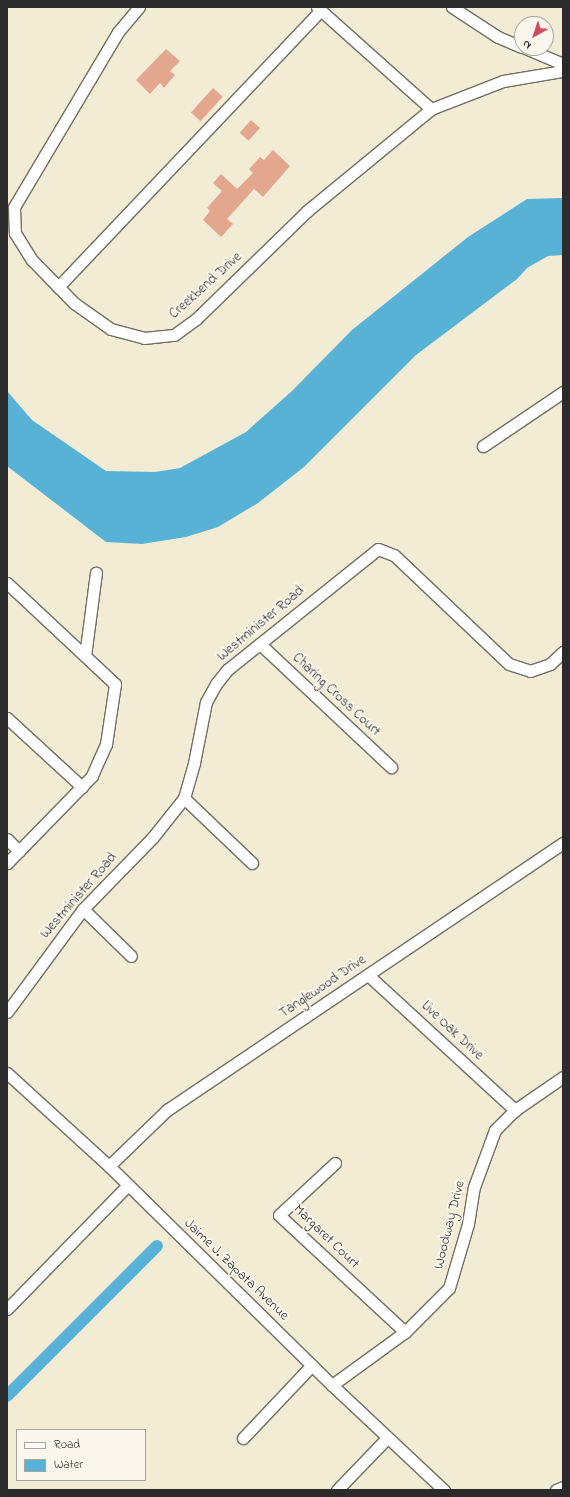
<!DOCTYPE html>
<html>
<head>
<meta charset="utf-8">
<style>
  body { margin:0 }
  #map { position:relative; width:570px; height:1497px; overflow:hidden; background:#f2ecd5; font-family:"Indie Flower",sans-serif }
  div>[style] { position:absolute }
  [style*='--x'] { left:calc(var(--x)*1px); top:calc(var(--y)*1px); width:calc(var(--w)*1px); rotate:calc(var(--a)*1deg) }
  .water>* { inset:0; background:#58b2d6 }
  .canal>* { height:12px; margin:-6px; padding:0 6px; transform-origin:6px; border-radius:6px; background:#58b2d6 }
  .building>* { inset:0; background:#e3a78e; transform-origin:0 0 }
  .roads { filter:drop-shadow(1px 0 #716f66) drop-shadow(-1px 0 #716f66) drop-shadow(0 1px #716f66) drop-shadow(0 -1px #716f66) }
  .minor>* { height:11px; margin:-5.5px; padding:0 5.5px; transform-origin:5.5px; border-radius:5.5px; background:#fff }
  span { translate:-50% -50%; white-space:nowrap; text-align:center; line-height:1.15; -webkit-text-stroke:3.5px #fbf7ec; paint-order:stroke }
  .street-label { font-size:14px; color:#2b2b2b }
  .frame { position:absolute; inset:0; border:8px solid #2b2b2b; pointer-events:none }
  .legend { position:absolute; left:16px; top:1429px; width:130px; height:52px; box-sizing:border-box; background:#fbf7ec; border:1px solid #a8a59f; margin:0; padding:5px 7px; list-style:none; font-size:12px; color:#2b2b2b }
  .legend li { display:flex; align-items:center; gap:8px; height:20px }
  .legend b { width:20px; border:1px solid #a8a59f }
  .north { position:absolute; left:514px; top:16px; width:40px; height:40px; box-sizing:border-box; background:#fbf7ec; border:1px solid #a8a59f; border-radius:50%; rotate:219deg; font-size:11px; font-weight:700; line-height:16px; text-align:center; color:#2b2b2b }
  .north::after { content:''; display:block; margin:auto; width:14px; height:18px; background:#d1495b; clip-path:polygon(50% 0,100% 100%,50% 72%,0 100%) }
</style>
</head>
<body>
<div id="map">
  <div class="water">
    <i style="clip-path:polygon(563px 198px,563px 255px,548px 256px,527px 268px,517px 279px,416px 355px,304px 467px,258px 503px,218px 527px,186px 537px,142px 544px,106px 542px,7px 466px,7px 391px,32px 420px,106px 471px,155px 472px,180px 468px,246px 432px,292px 391px,352px 330px,468px 237px,527px 199px)"></i>
  </div>
  <div class="canal">
    <i style="--x:7;--y:1396;--w:212;--a:-45"></i>
  </div>
  <div class="building">
    <i style="clip-path:polygon(166px 49px,180px 61px,170px 71px,175px 75px,164px 88px,160px 83px,150px 94px,136px 80px)"></i>
    <i style="left:213px;top:88px;width:13px;height:33px;rotate:42deg"></i>
    <i style="left:251px;top:120px;width:12px;height:17px;rotate:42deg"></i>
    <i style="clip-path:polygon(273px 150px,290px 166px,263px 197px,254px 189px,227px 219px,233px 224px,221px 237px,203px 220px,210px 211px,207px 208px,222px 191px,213px 183px,221px 174px,237px 189px,253px 173px,249px 169px,260px 157px,264px 160px)"></i>
  </div>
  <div class="roads">
    <div class="minor">
      <i style="--x:139;--y:7;--w:33;--a:130"></i>
      <i style="--x:118;--y:32;--w:204;--a:120.7"></i>
      <i style="--x:14;--y:207;--w:26;--a:88"></i>
      <i style="--x:15;--y:233;--w:32;--a:58"></i>
      <i style="--x:32;--y:260;--w:60;--a:45.7"></i>
      <i style="--x:74;--y:303;--w:45;--a:35.1"></i>
      <i style="--x:111;--y:329;--w:34;--a:15"></i>
      <i style="--x:144;--y:338;--w:30;--a:-6"></i>
      <i style="--x:174;--y:335;--w:27;--a:-36"></i>
      <i style="--x:196;--y:319;--w:155;--a:-44.2"></i>
      <i style="--x:307;--y:211;--w:161;--a:-39.4"></i>
      <i style="--x:431;--y:109;--w:77;--a:-21.3"></i>
      <i style="--x:503;--y:81;--w:61;--a:-9.5"></i>
      <i style="--x:317;--y:7;--w:153;--a:41.8"></i>
      <i style="--x:452;--y:7;--w:55;--a:33.1"></i>
      <i style="--x:498;--y:37;--w:26;--a:23"></i>
      <i style="--x:525;--y:48;--w:41;--a:22.8"></i>
      <i style="--x:58;--y:287;--w:382;--a:-46.5"></i>
      <i style="--x:483;--y:446;--w:97;--a:-34"></i>
      <i style="--x:7;--y:583;--w:148;--a:43.1"></i>
      <i style="--x:115;--y:684;--w:61;--a:98.5"></i>
      <i style="--x:106;--y:744;--w:35;--a:114"></i>
      <i style="--x:92;--y:776;--w:122;--a:134.3"></i>
      <i style="--x:260;--y:644;--w:180;--a:43.2"></i>
      <i style="--x:85;--y:656;--w:84;--a:-82.5"></i>
      <i style="--x:7;--y:718;--w:102;--a:42.6"></i>
      <i style="--x:184;--y:798;--w:94;--a:43.7"></i>
      <i style="--x:7;--y:839;--w:17;--a:45"></i>
      <i style="--x:83;--y:909;--w:67;--a:44.4"></i>
      <i style="--x:368;--y:975;--w:200;--a:42.6"></i>
      <i style="--x:7;--y:1012;--w:128;--a:-53.6"></i>
      <i style="--x:83;--y:909;--w:100;--a:-45.8"></i>
      <i style="--x:153;--y:837;--w:50;--a:-51.5"></i>
      <i style="--x:184;--y:798;--w:36;--a:-74"></i>
      <i style="--x:194;--y:763;--w:62;--a:-78.9"></i>
      <i style="--x:206;--y:702;--w:21;--a:-61"></i>
      <i style="--x:216;--y:684;--w:18;--a:-52"></i>
      <i style="--x:227;--y:670;--w:193;--a:-38.7"></i>
      <i style="--x:378;--y:549;--w:17;--a:21"></i>
      <i style="--x:394;--y:555;--w:158;--a:43.5"></i>
      <i style="--x:509;--y:664;--w:22;--a:18"></i>
      <i style="--x:530;--y:671;--w:21;--a:-19"></i>
      <i style="--x:550;--y:664;--w:18;--a:-43"></i>
      <i style="--x:7;--y:1073;--w:138;--a:42.4"></i>
      <i style="--x:109;--y:1166;--w:313;--a:44.5"></i>
      <i style="--x:332;--y:1385;--w:154;--a:43.2"></i>
      <i style="--x:335;--y:1163;--w:76;--a:137.1"></i>
      <i style="--x:279;--y:1215;--w:172;--a:42.9"></i>
      <i style="--x:109;--y:1166;--w:81;--a:-44"></i>
      <i style="--x:167;--y:1110;--w:478;--a:-34"></i>
      <i style="--x:7;--y:1309;--w:173;--a:-45.7"></i>
      <i style="--x:332;--y:1385;--w:90;--a:-36"></i>
      <i style="--x:405;--y:1332;--w:62;--a:-45"></i>
      <i style="--x:449;--y:1288;--w:67;--a:-73.5"></i>
      <i style="--x:468;--y:1224;--w:37;--a:-81"></i>
      <i style="--x:474;--y:1187;--w:61;--a:-69.8"></i>
      <i style="--x:495;--y:1130;--w:28;--a:-45"></i>
      <i style="--x:515;--y:1110;--w:58;--a:-34.5"></i>
      <i style="--x:243;--y:1438;--w:100;--a:-46.6"></i>
      <i style="--x:337;--y:1490;--w:72;--a:-46.1"></i>
      <i style="--x:556;--y:1490;--w:8;--a:-23"></i>
    </div>
  </div>
  <div class="street-label">
    <span style="left:206px;top:286px;rotate:-42deg">Creekbend Drive</span>
    <span style="left:261px;top:624px;rotate:-40deg">Westminister Road</span>
    <span style="left:336px;top:695px;rotate:43deg">Charing Cross Court</span>
    <span style="left:79px;top:896px;rotate:-49deg">Westminister Road</span>
    <span style="left:323px;top:987px;rotate:-34deg">Tanglewood Drive</span>
    <span style="left:452px;top:1031px;rotate:43deg">Live Oak Drive</span>
    <span style="left:450px;top:1225px;rotate:-76deg">Woodway Drive</span>
    <span style="left:326px;top:1237px;rotate:44deg">Margaret Court</span>
    <span style="left:236px;top:1270px;rotate:44deg">Jaime J. Zapata Avenue</span>
  </div>
  <div class="frame"></div>
  <ul class="legend">
  <li><b style="height:5px;background:#fff"></b>Road</li>
  <li><b style="height:11px;background:#58b2d6"></b>Water</li>
  </ul>
  <div class="north">N</div>
</div>
</body>
</html>
